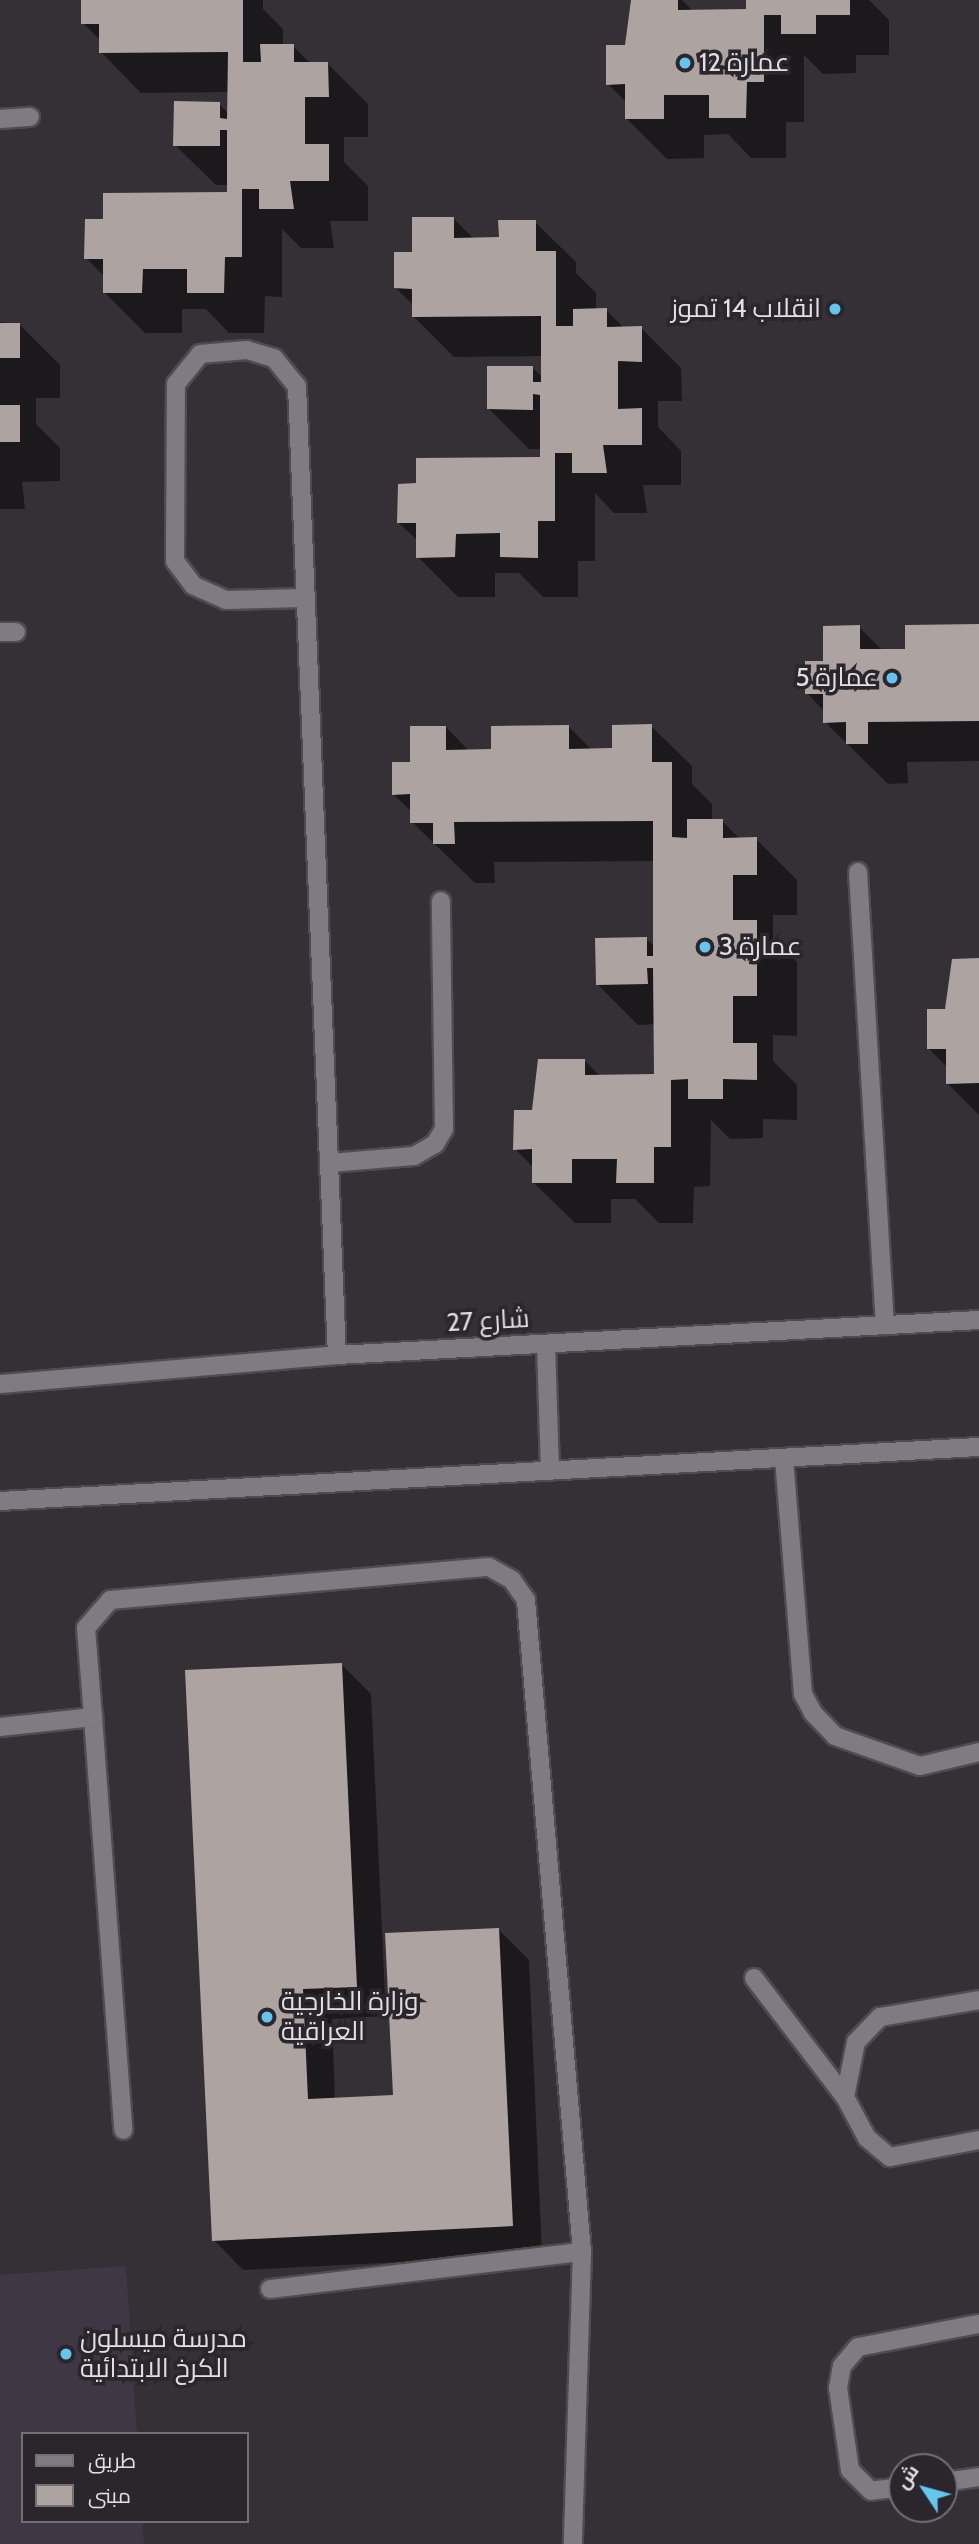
<!DOCTYPE html>
<html>
<head>
<meta charset="utf-8">
<style>
  body { margin:0 }
  #map { position:relative; width:979px; height:2544px; overflow:hidden; background:#343036; font-family:Cabin,Cairo,sans-serif }
  div>[style] { position:absolute }
  [style*='--x'] { left:calc(var(--x)*1px); top:calc(var(--y)*1px); width:calc(var(--w)*1px); rotate:calc(var(--a)*1deg) }
  .built>* { inset:0; background:#3f3844 }
  .shadow>* { inset:0; background:#0007 }
  .building>* { inset:0; background:#ada3a1; transform-origin:0 0 }
  .roads { filter:drop-shadow(2px 0 #4e4c51) drop-shadow(-2px 0 #4e4c51) drop-shadow(0 2px #4e4c51) drop-shadow(0 -2px #4e4c51) }
  .service>* { height:18px; margin:-9px; padding:0 9px; transform-origin:9px; border-radius:9px; background:#7f7b82 }
  .secondary>* { height:18px; margin:-9px; padding:0 9px; transform-origin:9px; border-radius:9px; background:#7f7b82 }
  .dots>* { width:19px; height:19px; translate:-50% -50%; box-sizing:border-box; border:4px solid #2a262c; border-radius:50% }
  span { translate:-50% -50%; white-space:nowrap; text-align:center; line-height:1.15; -webkit-text-stroke:7px #2a262c; paint-order:stroke }
  .poi-label { font-size:26px; color:#e1dfe3 }
  .left { translate:0 -50%; text-align:left }
  .right { translate:-100% -50%; text-align:right }
  .street-label { font-size:26px; color:#e1dfe3 }
  .legend { position:absolute; left:21px; top:2432px; width:228px; height:91px; box-sizing:border-box; background:#2a262c; border:2px solid #737075; margin:0; padding:9px 12px; list-style:none; font-size:21px; color:#e1dfe3 }
  .legend li { display:flex; align-items:center; gap:14px; height:35px }
  .legend b { width:35px; border:2px solid #737075 }
  .north { position:absolute; left:888px; top:2453px; width:70px; height:70px; box-sizing:border-box; background:#2a262c; border:2px solid #737075; border-radius:50%; rotate:306deg; font-size:19px; font-weight:700; line-height:28px; text-align:center; color:#e1dfe3 }
  .north::after { content:''; display:block; margin:auto; width:24px; height:32px; background:#64c5ee; clip-path:polygon(50% 0,100% 100%,50% 72%,0 100%) }
</style>
</head>
<body>
<div id="map">
  <div class="built">
    <i style="clip-path:polygon(126px 2266px,137px 2434px,23px 2434px,23px 2521px,142px 2521px,144px 2544px,0 2544px,0 2275px)"></i>
  </div>
  <div class="shadow">
    <i style="clip-path:polygon(82px 0,263px 0,263px 9px,283px 29px,283px 46px,293px 46px,311px 64px,328px 64px,368px 104px,368px 137px,344px 137px,344px 162px,368px 186px,368px 221px,330px 221px,334px 248px,301px 248px,282px 229px,282px 297px,265px 296px,264px 333px,229px 333px,206px 309px,182px 309px,182px 333px,145px 333px,105px 293px,105px 277px,86px 258px,105px 221px,229px 194px,229px 185px,216px 185px,175px 145px,219px 104px,229px 114px,229px 92px,141px 93px,101px 52px,101px 41px,83px 23px)"></i>
    <i style="clip-path:polygon(632px 0,682px 0,693px 11px,748px 11px,748px 0,869px 0,889px 20px,889px 55px,856px 55px,856px 73px,823px 74px,804px 55px,804px 122px,786px 122px,786px 158px,751px 158px,728px 134px,704px 135px,704px 158px,667px 159px,626px 118px,627px 103px,608px 84px,626px 46px)"></i>
    <i style="clip-path:polygon(453px 218px,474px 239px,500px 239px,535px 222px,576px 262px,576px 273px,596px 293px,596px 310px,606px 310px,624px 328px,641px 328px,681px 368px,682px 401px,658px 401px,658px 427px,681px 451px,681px 485px,643px 485px,647px 513px,614px 513px,595px 493px,595px 561px,578px 561px,578px 597px,543px 597px,519px 573px,495px 573px,495px 597px,458px 597px,418px 557px,418px 541px,399px 523px,418px 485px,542px 458px,542px 449px,529px 449px,489px 409px,533px 368px,543px 378px,543px 356px,454px 357px,414px 317px,414px 306px,396px 288px,414px 254px)"></i>
    <i style="clip-path:polygon(0 322px,19px 324px,60px 365px,60px 398px,36px 398px,36px 424px,60px 448px,60px 481px,22px 482px,25px 509px,0 509px)"></i>
    <i style="clip-path:polygon(979px 626px,979px 761px,907px 762px,908px 783px,888px 784px,825px 722px,825px 712px,807px 693px,859px 627px,883px 651px,906px 651px)"></i>
    <i style="clip-path:polygon(568px 726px,592px 750px,613px 750px,651px 726px,692px 766px,692px 784px,712px 804px,712px 821px,722px 821px,740px 839px,756px 839px,797px 880px,797px 915px,773px 915px,773px 939px,797px 962px,797px 1036px,773px 1035px,773px 1061px,797px 1085px,797px 1120px,763px 1119px,763px 1138px,730px 1139px,711px 1120px,710px 1186px,694px 1187px,693px 1223px,659px 1223px,635px 1199px,611px 1199px,611px 1223px,575px 1223px,534px 1183px,534px 1168px,515px 1149px,533px 1111px,584px 1060px,600px 1076px,655px 1076px,655px 1024px,638px 1025px,597px 984px,646px 939px,655px 947px,655px 861px,494px 862px,495px 883px,475px 883px,412px 822px,412px 812px,393px 794px,446px 727px,469px 751px,493px 751px)"></i>
    <i style="clip-path:polygon(979px 960px,979px 1115px,947px 1083px,947px 1067px,928px 1048px)"></i>
    <i style="clip-path:polygon(341px 1664px,371px 1694px,386px 2016px,332px 2019px,335px 2099px,394px 2096px,499px 1930px,529px 1960px,542px 2255px,243px 2270px,214px 2240px)"></i>
  </div>
  <div class="building">
    <i style="clip-path:polygon(81px 0,243px 0,243px 62px,261px 62px,260px 44px,294px 44px,294px 62px,328px 62px,329px 97px,305px 97px,305px 144px,329px 144px,329px 181px,290px 181px,294px 209px,259px 209px,259px 189px,242px 189px,242px 257px,225px 257px,224px 293px,187px 293px,187px 269px,143px 269px,142px 293px,103px 293px,103px 259px,84px 259px,85px 219px,103px 219px,103px 193px,227px 192px,227px 130px,220px 130px,220px 146px,173px 146px,174px 101px,220px 102px,220px 118px,227px 119px,228px 52px,99px 53px,99px 24px,81px 24px)"></i>
    <i style="clip-path:polygon(631px 0,678px 0,678px 10px,746px 9px,746px 0,850px 0,850px 15px,816px 15px,816px 34px,781px 34px,781px 15px,764px 15px,764px 82px,747px 82px,746px 118px,709px 118px,709px 95px,664px 95px,664px 119px,625px 119px,625px 84px,606px 85px,606px 45px,625px 45px)"></i>
    <i style="clip-path:polygon(412px 217px,454px 217px,454px 238px,499px 237px,498px 220px,536px 220px,536px 251px,556px 251px,556px 326px,573px 326px,573px 309px,607px 308px,607px 327px,642px 326px,642px 362px,618px 361px,618px 409px,642px 408px,642px 445px,603px 445px,607px 473px,572px 473px,572px 453px,555px 453px,555px 521px,538px 521px,538px 558px,500px 557px,500px 533px,456px 534px,455px 557px,416px 558px,416px 523px,397px 523px,398px 484px,416px 483px,416px 458px,540px 457px,540px 395px,533px 394px,533px 410px,487px 409px,487px 366px,533px 366px,533px 382px,541px 382px,541px 316px,412px 317px,412px 289px,394px 288px,394px 252px,412px 252px)"></i>
    <i style="left:0;top:323px;width:20px;height:35px"></i>
    <i style="left:20px;top:405px;width:37px;height:20px;rotate:90deg"></i>
    <i style="clip-path:polygon(979px 624px,979px 721px,868px 722px,868px 744px,846px 744px,846px 722px,823px 723px,823px 694px,805px 694px,805px 661px,823px 661px,823px 626px,860px 625px,860px 649px,905px 649px,905px 625px)"></i>
    <i style="clip-path:polygon(652px 724px,652px 762px,672px 762px,672px 837px,687px 838px,687px 819px,723px 819px,723px 838px,757px 837px,757px 875px,733px 875px,733px 920px,757px 920px,757px 996px,733px 996px,733px 1043px,757px 1043px,757px 1080px,723px 1079px,723px 1099px,688px 1099px,688px 1079px,671px 1080px,671px 1147px,654px 1147px,654px 1183px,616px 1183px,617px 1159px,572px 1159px,572px 1183px,532px 1183px,532px 1149px,513px 1150px,514px 1110px,532px 1110px,538px 1059px,585px 1059px,585px 1075px,654px 1074px,653px 968px,647px 968px,648px 984px,596px 985px,595px 938px,647px 937px,647px 956px,653px 956px,653px 821px,454px 822px,455px 844px,433px 844px,433px 823px,410px 823px,410px 794px,392px 795px,392px 762px,410px 762px,410px 726px,446px 726px,446px 750px,491px 749px,491px 726px,569px 725px,569px 749px,612px 748px,612px 725px)"></i>
    <i style="clip-path:polygon(979px 958px,979px 1083px,946px 1084px,946px 1049px,927px 1049px,927px 1009px,945px 1009px,952px 959px)"></i>
    <i style="clip-path:polygon(342px 1663px,357px 1987px,303px 1989px,308px 2099px,393px 2095px,385px 1933px,499px 1928px,513px 2226px,212px 2241px,185px 1670px)"></i>
  </div>
  <div class="roads">
    <div class="service">
      <i style="--x:0;--y:119;--w:30;--a:-4"></i>
      <i style="--x:303;--y:598;--w:77;--a:178.5"></i>
      <i style="--x:226;--y:600;--w:36;--a:-156"></i>
      <i style="--x:193;--y:585;--w:30;--a:-127"></i>
      <i style="--x:175;--y:561;--w:177;--a:-89.7"></i>
      <i style="--x:176;--y:384;--w:38;--a:-51"></i>
      <i style="--x:200;--y:354;--w:47;--a:-4.9"></i>
      <i style="--x:247;--y:350;--w:28;--a:17"></i>
      <i style="--x:274;--y:358;--w:36;--a:51"></i>
      <i style="--x:297;--y:386;--w:970;--a:87.64"></i>
      <i style="--x:0;--y:632;--w:16;--a:0"></i>
      <i style="--x:858;--y:872;--w:454;--a:86.6"></i>
      <i style="--x:330;--y:1163;--w:84;--a:-4.8"></i>
      <i style="--x:414;--y:1156;--w:24;--a:-30"></i>
      <i style="--x:435;--y:1144;--w:17;--a:-59"></i>
      <i style="--x:444;--y:1129;--w:228;--a:-90.8"></i>
      <i style="--x:784;--y:1458;--w:237;--a:85.4"></i>
      <i style="--x:803;--y:1694;--w:21;--a:62"></i>
      <i style="--x:813;--y:1713;--w:32;--a:46"></i>
      <i style="--x:835;--y:1736;--w:90;--a:19.4"></i>
      <i style="--x:920;--y:1766;--w:61;--a:-13.3"></i>
      <i style="--x:93;--y:1717;--w:414;--a:85.8"></i>
      <i style="--x:0;--y:1727;--w:94;--a:-6.1"></i>
      <i style="--x:93;--y:1717;--w:89;--a:-94.5"></i>
      <i style="--x:86;--y:1628;--w:37;--a:-49"></i>
      <i style="--x:110;--y:1600;--w:380;--a:-5"></i>
      <i style="--x:489;--y:1567;--w:26;--a:29"></i>
      <i style="--x:512;--y:1580;--w:24;--a:55"></i>
      <i style="--x:526;--y:1600;--w:654;--a:85.09"></i>
      <i style="--x:582;--y:2252;--w:292;--a:91.8"></i>
      <i style="--x:754;--y:1978;--w:150;--a:52.6"></i>
      <i style="--x:845;--y:2097;--w:47;--a:61.8"></i>
      <i style="--x:867;--y:2138;--w:30;--a:40"></i>
      <i style="--x:890;--y:2157;--w:91;--a:-10.8"></i>
      <i style="--x:845;--y:2097;--w:56;--a:-78.7"></i>
      <i style="--x:856;--y:2042;--w:35;--a:-46"></i>
      <i style="--x:880;--y:2017;--w:100;--a:-9.7"></i>
      <i style="--x:270;--y:2289;--w:314;--a:-6.8"></i>
      <i style="--x:944;--y:2482;--w:35;--a:-8"></i>
      <i style="--x:902;--y:2487;--w:31;--a:173"></i>
      <i style="--x:871;--y:2491;--w:30;--a:-135"></i>
      <i style="--x:850;--y:2470;--w:83;--a:-98.3"></i>
      <i style="--x:838;--y:2388;--w:22;--a:-80"></i>
      <i style="--x:842;--y:2366;--w:25;--a:-50"></i>
      <i style="--x:858;--y:2347;--w:123;--a:-10.8"></i>
    </div>
    <div class="secondary">
      <i style="--x:546;--y:1344;--w:126;--a:88.2"></i>
      <i style="--x:0;--y:1384;--w:338;--a:-4.9"></i>
      <i style="--x:337;--y:1355;--w:643;--a:-3.12"></i>
      <i style="--x:0;--y:1501;--w:980;--a:-3.16"></i>
    </div>
  </div>
  <div class="dots">
    <i style="left:685px;top:63px;background:#64c5ee"></i>
    <i style="left:835px;top:309px;background:#64c5ee"></i>
    <i style="left:892px;top:678px;background:#64c5ee"></i>
    <i style="left:705px;top:947px;background:#64c5ee"></i>
    <i style="left:267px;top:2017px;background:#64c5ee"></i>
    <i style="left:66px;top:2354px;background:#64c5ee"></i>
  </div>
  <div class="poi-label">
    <span class="left" style="left:699px;top:63px">عمارة 12</span>
    <span class="right" style="left:821px;top:309px">انقلاب 14 تموز</span>
    <span class="right" style="left:878px;top:678px">عمارة 5</span>
    <span class="left" style="left:719px;top:947px">عمارة 3</span>
    <span class="left" style="left:281px;top:2017px">وزارة الخارجية<br>العراقية</span>
    <span class="left" style="left:80px;top:2354px">مدرسة ميسلون<br>الكرخ الابتدائية</span>
  </div>
  <div class="street-label">
    <span style="left:488px;top:1321px;rotate:-3deg">شارع 27</span>
  </div>
  <ul class="legend">
  <li><b style="height:9px;background:#7f7b82"></b>طريق</li>
  <li><b style="height:19px;background:#ada3a1"></b>مبنى</li>
  </ul>
  <div class="north">ش</div>
</div>
</body>
</html>
